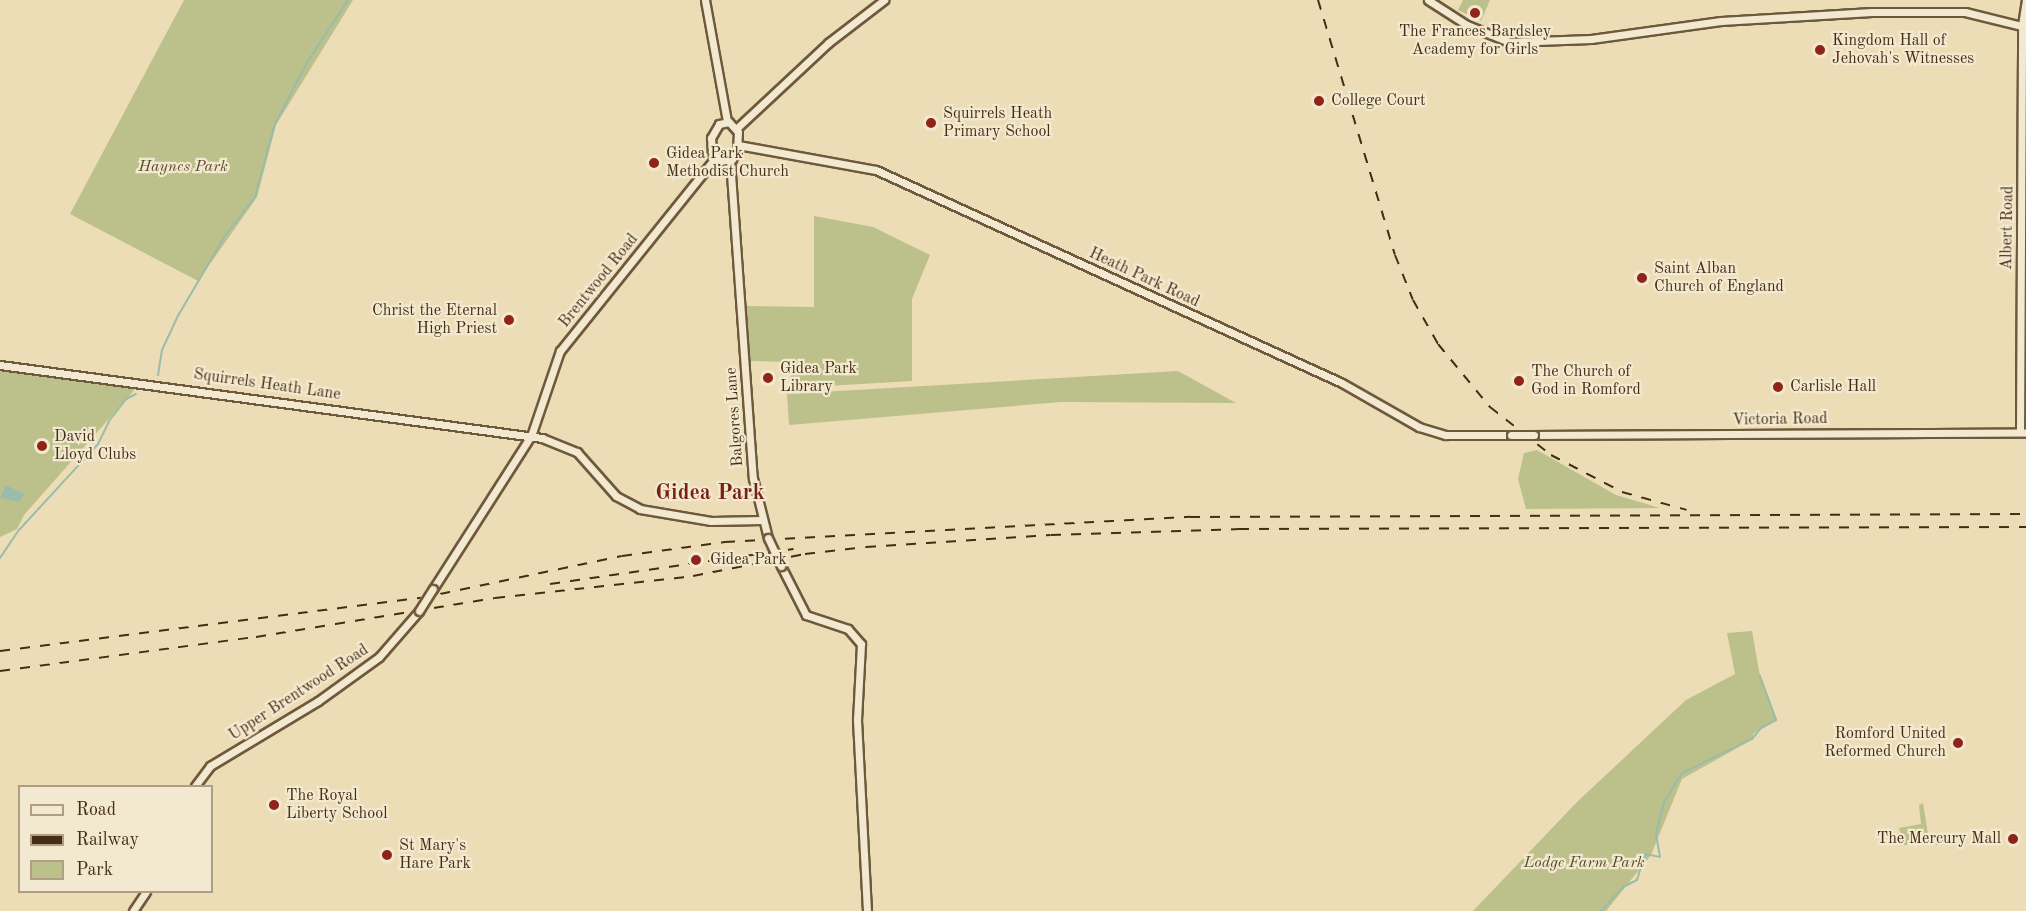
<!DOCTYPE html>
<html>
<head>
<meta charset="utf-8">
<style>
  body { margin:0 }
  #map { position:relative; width:2026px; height:911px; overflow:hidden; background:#edddb6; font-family:"Old Standard TT",serif }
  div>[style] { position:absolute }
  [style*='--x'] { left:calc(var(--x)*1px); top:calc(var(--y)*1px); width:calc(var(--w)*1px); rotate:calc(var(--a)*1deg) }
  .green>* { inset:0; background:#bcc08b }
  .water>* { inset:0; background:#9abcaa }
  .stream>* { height:2px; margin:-1px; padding:0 1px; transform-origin:1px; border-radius:1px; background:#9abcaa }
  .roads { filter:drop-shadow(2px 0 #6e593c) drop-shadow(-2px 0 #6e593c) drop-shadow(0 2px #6e593c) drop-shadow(0 -2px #6e593c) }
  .tertiary>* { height:7px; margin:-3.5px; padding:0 3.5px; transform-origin:3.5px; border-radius:3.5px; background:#f3e9d0 }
  .rail>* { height:2px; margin-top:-1px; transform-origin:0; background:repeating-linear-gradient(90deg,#442d13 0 10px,transparent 0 20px) }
  .bridges { filter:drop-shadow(2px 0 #6e593c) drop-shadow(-2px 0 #6e593c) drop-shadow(0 2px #6e593c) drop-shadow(0 -2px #6e593c) }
  .tertiary-bridge>* { height:7px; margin:-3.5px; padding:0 3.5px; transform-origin:3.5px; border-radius:3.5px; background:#f3e9d0 }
  .dots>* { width:16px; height:16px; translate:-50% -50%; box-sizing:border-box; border:3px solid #f3e9d0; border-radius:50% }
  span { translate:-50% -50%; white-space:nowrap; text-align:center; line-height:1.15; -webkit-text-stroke:4.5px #f3e9d0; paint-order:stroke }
  .poi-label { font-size:16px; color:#442d13 }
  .left { translate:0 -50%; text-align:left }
  .right { translate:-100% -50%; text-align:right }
  .park-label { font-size:16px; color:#5c4a2b; font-style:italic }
  .street-label { font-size:16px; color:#442d13 }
  .district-label { font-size:22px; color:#7a1f14; font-weight:700 }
  .legend { position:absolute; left:18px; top:785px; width:195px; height:108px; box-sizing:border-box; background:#f3e9d0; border:2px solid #ad9e84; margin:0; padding:8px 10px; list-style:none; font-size:18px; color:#442d13 }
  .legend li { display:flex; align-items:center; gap:12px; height:30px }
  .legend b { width:30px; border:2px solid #ad9e84 }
</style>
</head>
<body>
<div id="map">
  <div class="green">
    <i style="clip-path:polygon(184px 0,353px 0,276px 125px,257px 197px,198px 281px,70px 214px)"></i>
    <i style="clip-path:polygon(1463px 0,1490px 0,1481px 21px,1458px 10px)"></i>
    <i style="clip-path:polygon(814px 216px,873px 227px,930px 255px,912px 299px,912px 381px,792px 388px,790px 362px,750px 361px,746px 306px,814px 307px)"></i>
    <i style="clip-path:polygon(0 370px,137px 387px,24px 515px,17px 529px,0 537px)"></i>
    <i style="clip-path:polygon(1178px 371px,1236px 403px,1061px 402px,789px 425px,787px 394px)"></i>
    <i style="clip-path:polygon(1537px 450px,1616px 495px,1660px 508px,1526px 509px,1518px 479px,1524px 453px)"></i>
    <i style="clip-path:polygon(1752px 631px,1760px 676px,1777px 719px,1753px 734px,1753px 739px,1682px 779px,1651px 855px,1606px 911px,1473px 911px,1577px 802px,1686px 700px,1735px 674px,1727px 633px)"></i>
    <i style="clip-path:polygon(1923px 803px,1928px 834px,1940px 833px,1943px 845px,1904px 845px,1899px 828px,1921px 824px,1919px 805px)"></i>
  </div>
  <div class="water">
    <i style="clip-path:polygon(6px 485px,24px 494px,19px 502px,0 498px)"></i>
  </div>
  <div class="stream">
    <i style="--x:158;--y:375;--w:25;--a:-81"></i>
    <i style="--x:162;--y:350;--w:40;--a:-65"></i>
    <i style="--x:179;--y:314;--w:91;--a:-59.5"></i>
    <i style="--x:225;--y:236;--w:49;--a:-52.4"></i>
    <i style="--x:255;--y:197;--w:76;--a:-74.7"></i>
    <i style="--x:275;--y:124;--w:71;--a:-62.4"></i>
    <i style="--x:308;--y:61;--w:73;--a:-56.7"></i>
    <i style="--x:0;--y:558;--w:34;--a:-56"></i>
    <i style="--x:19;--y:530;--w:117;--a:-47.4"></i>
    <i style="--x:98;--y:444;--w:25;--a:-64"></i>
    <i style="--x:109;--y:421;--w:28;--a:-52"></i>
    <i style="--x:126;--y:399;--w:11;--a:-27"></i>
    <i style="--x:1601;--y:911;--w:33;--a:-47"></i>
    <i style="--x:1623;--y:887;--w:16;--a:-27"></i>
    <i style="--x:1637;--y:880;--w:27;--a:-73"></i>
    <i style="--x:1645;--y:854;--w:15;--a:11"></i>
    <i style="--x:1660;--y:857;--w:23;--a:-100"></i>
    <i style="--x:1656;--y:834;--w:33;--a:-76"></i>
    <i style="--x:1664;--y:802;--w:34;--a:-58"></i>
    <i style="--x:1682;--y:773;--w:78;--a:-25.9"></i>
    <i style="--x:1752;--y:739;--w:14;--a:-51"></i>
    <i style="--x:1761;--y:728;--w:17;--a:-28"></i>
    <i style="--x:1776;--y:720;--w:47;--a:-110"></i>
  </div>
  <div class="roads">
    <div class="tertiary">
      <i style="--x:705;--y:0;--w:123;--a:79.7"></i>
      <i style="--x:1428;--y:0;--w:46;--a:32.7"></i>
      <i style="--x:1467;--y:25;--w:45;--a:22"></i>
      <i style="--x:1509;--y:42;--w:82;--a:-2.1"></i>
      <i style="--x:1591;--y:39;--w:131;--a:-7.9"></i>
      <i style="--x:1721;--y:21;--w:151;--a:-3.4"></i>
      <i style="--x:1872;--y:12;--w:93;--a:0"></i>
      <i style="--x:1965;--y:12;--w:63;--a:13.8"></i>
      <i style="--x:729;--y:122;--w:13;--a:48"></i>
      <i style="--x:738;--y:132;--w:18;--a:93"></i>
      <i style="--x:737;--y:150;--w:10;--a:119"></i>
      <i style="--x:732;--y:159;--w:11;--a:170"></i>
      <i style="--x:721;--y:161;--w:13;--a:-135"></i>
      <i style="--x:712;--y:152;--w:14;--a:-94"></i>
      <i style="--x:711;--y:138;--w:16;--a:-60"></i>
      <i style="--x:719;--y:124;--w:10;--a:-11"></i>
      <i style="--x:737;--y:128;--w:125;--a:-43"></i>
      <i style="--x:828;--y:43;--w:71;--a:-37.5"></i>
      <i style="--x:738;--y:145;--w:140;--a:10.3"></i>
      <i style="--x:876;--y:170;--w:512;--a:24.56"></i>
      <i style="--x:1342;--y:383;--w:89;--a:29.7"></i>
      <i style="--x:1419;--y:427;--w:28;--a:17"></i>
      <i style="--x:1446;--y:435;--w:65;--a:0"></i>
      <i style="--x:730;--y:160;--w:319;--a:85.9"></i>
      <i style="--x:753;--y:478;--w:62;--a:76"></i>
      <i style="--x:0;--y:365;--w:547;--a:7.67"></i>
      <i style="--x:542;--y:438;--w:38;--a:22"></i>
      <i style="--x:577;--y:452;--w:59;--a:48.4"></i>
      <i style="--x:616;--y:496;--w:27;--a:28"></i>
      <i style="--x:640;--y:509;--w:72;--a:9.6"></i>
      <i style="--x:711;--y:521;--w:51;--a:-1.1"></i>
      <i style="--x:2020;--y:432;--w:407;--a:-89.7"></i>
      <i style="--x:2022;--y:25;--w:25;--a:-81"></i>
      <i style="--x:1534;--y:435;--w:492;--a:-0.3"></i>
      <i style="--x:781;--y:566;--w:55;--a:63"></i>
      <i style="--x:806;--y:615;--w:44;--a:18.4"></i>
      <i style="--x:848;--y:629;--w:20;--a:49"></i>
      <i style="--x:861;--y:644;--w:76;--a:93"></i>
      <i style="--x:857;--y:720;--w:191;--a:87"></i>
      <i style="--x:433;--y:589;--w:182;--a:-57.4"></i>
      <i style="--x:531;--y:436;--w:90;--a:-71.2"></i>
      <i style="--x:560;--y:351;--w:248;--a:-51.2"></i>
      <i style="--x:195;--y:786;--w:25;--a:-53"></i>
      <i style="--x:210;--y:766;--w:126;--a:-31"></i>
      <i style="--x:318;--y:701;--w:75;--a:-35.8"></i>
      <i style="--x:379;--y:657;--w:61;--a:-49"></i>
      <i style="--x:133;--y:911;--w:23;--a:-56"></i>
    </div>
  </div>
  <div class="rail">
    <i style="--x:1318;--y:0;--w:266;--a:73.2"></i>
    <i style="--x:1395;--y:255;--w:48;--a:68.2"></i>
    <i style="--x:1413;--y:300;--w:51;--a:60.4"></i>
    <i style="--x:1438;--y:344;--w:82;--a:50.5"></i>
    <i style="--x:1490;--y:407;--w:78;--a:38.2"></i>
    <i style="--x:1551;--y:455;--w:80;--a:27.5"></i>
    <i style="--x:1622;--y:492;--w:67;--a:15.5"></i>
    <i style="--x:550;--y:584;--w:246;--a:-8.2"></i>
    <i style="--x:0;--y:651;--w:424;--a:-7.2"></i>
    <i style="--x:421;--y:598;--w:205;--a:-11.8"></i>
    <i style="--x:622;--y:556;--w:104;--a:-7.7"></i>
    <i style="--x:725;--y:542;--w:466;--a:-3.1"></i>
    <i style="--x:1190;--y:517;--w:836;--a:-0.21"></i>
    <i style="--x:0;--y:671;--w:258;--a:-7.6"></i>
    <i style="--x:256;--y:637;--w:242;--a:-9.3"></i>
    <i style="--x:495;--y:598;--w:199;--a:-6.3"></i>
    <i style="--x:693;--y:576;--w:114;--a:-11.1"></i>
    <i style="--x:805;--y:554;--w:61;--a:-6.5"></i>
    <i style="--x:866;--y:547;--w:185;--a:-3.7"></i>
    <i style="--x:1051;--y:535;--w:188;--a:-1.8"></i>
    <i style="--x:1239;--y:529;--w:787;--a:-0.15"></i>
  </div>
  <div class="bridges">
    <div class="tertiary-bridge">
      <i style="--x:1511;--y:435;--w:23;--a:0"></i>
      <i style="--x:768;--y:538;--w:31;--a:65"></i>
      <i style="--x:419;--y:611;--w:26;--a:-58"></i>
    </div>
  </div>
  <div class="dots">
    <i style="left:1475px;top:13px;background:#8f2418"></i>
    <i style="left:1820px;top:50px;background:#8f2418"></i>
    <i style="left:1319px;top:101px;background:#8f2418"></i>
    <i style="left:931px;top:123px;background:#8f2418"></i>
    <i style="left:654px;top:163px;background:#8f2418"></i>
    <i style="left:1642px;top:278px;background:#8f2418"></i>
    <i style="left:509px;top:320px;background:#8f2418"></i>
    <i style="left:768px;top:378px;background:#8f2418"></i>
    <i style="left:1519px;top:381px;background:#8f2418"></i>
    <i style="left:1778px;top:387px;background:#8f2418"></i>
    <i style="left:42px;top:446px;background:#8f2418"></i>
    <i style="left:696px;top:560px;background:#8f2418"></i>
    <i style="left:1958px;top:743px;background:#8f2418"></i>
    <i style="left:274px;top:805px;background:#8f2418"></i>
    <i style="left:2013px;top:839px;background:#8f2418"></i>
    <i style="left:387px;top:855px;background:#8f2418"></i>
  </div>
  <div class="poi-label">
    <span style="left:1475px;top:41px">The Frances Bardsley<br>Academy for Girls</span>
    <span class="left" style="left:1832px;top:50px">Kingdom Hall of<br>Jehovah's Witnesses</span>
    <span class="left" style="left:1331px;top:101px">College Court</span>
    <span class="left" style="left:943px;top:123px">Squirrels Heath<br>Primary School</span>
    <span class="left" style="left:666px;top:163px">Gidea Park<br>Methodist Church</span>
    <span class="left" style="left:1654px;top:278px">Saint Alban<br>Church of England</span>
    <span class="right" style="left:497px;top:320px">Christ the Eternal<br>High Priest</span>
    <span class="left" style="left:780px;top:378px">Gidea Park<br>Library</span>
    <span class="left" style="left:1531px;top:381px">The Church of<br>God in Romford</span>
    <span class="left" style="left:1790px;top:387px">Carlisle Hall</span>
    <span class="left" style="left:54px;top:446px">David<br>Lloyd Clubs</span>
    <span class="left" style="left:710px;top:560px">Gidea Park</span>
    <span class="right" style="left:1946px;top:743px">Romford United<br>Reformed Church</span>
    <span class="left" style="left:286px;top:805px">The Royal<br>Liberty School</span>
    <span class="right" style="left:2001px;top:839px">The Mercury Mall</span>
    <span class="left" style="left:399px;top:855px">St Mary's<br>Hare Park</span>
  </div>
  <div class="park-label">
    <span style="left:183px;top:167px">Haynes Park</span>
    <span style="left:1584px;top:863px">Lodge Farm Park</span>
  </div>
  <div class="street-label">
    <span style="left:2008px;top:228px;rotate:-89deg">Albert Road</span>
    <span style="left:1144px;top:278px;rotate:25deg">Heath Park Road</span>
    <span style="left:599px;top:281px;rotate:-51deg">Brentwood Road</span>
    <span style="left:267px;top:385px;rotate:8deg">Squirrels Heath Lane</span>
    <span style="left:735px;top:417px;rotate:-94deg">Balgores Lane</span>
    <span style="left:1780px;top:420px;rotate:-1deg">Victoria Road</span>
    <span style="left:299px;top:693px;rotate:-33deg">Upper Brentwood Road</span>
  </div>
  <div class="district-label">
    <span style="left:710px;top:494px">Gidea Park</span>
  </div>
  <ul class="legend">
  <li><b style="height:8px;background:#f3e9d0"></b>Road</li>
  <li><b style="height:8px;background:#442d13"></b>Railway</li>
  <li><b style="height:16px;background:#bcc08b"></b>Park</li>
  </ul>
</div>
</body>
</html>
